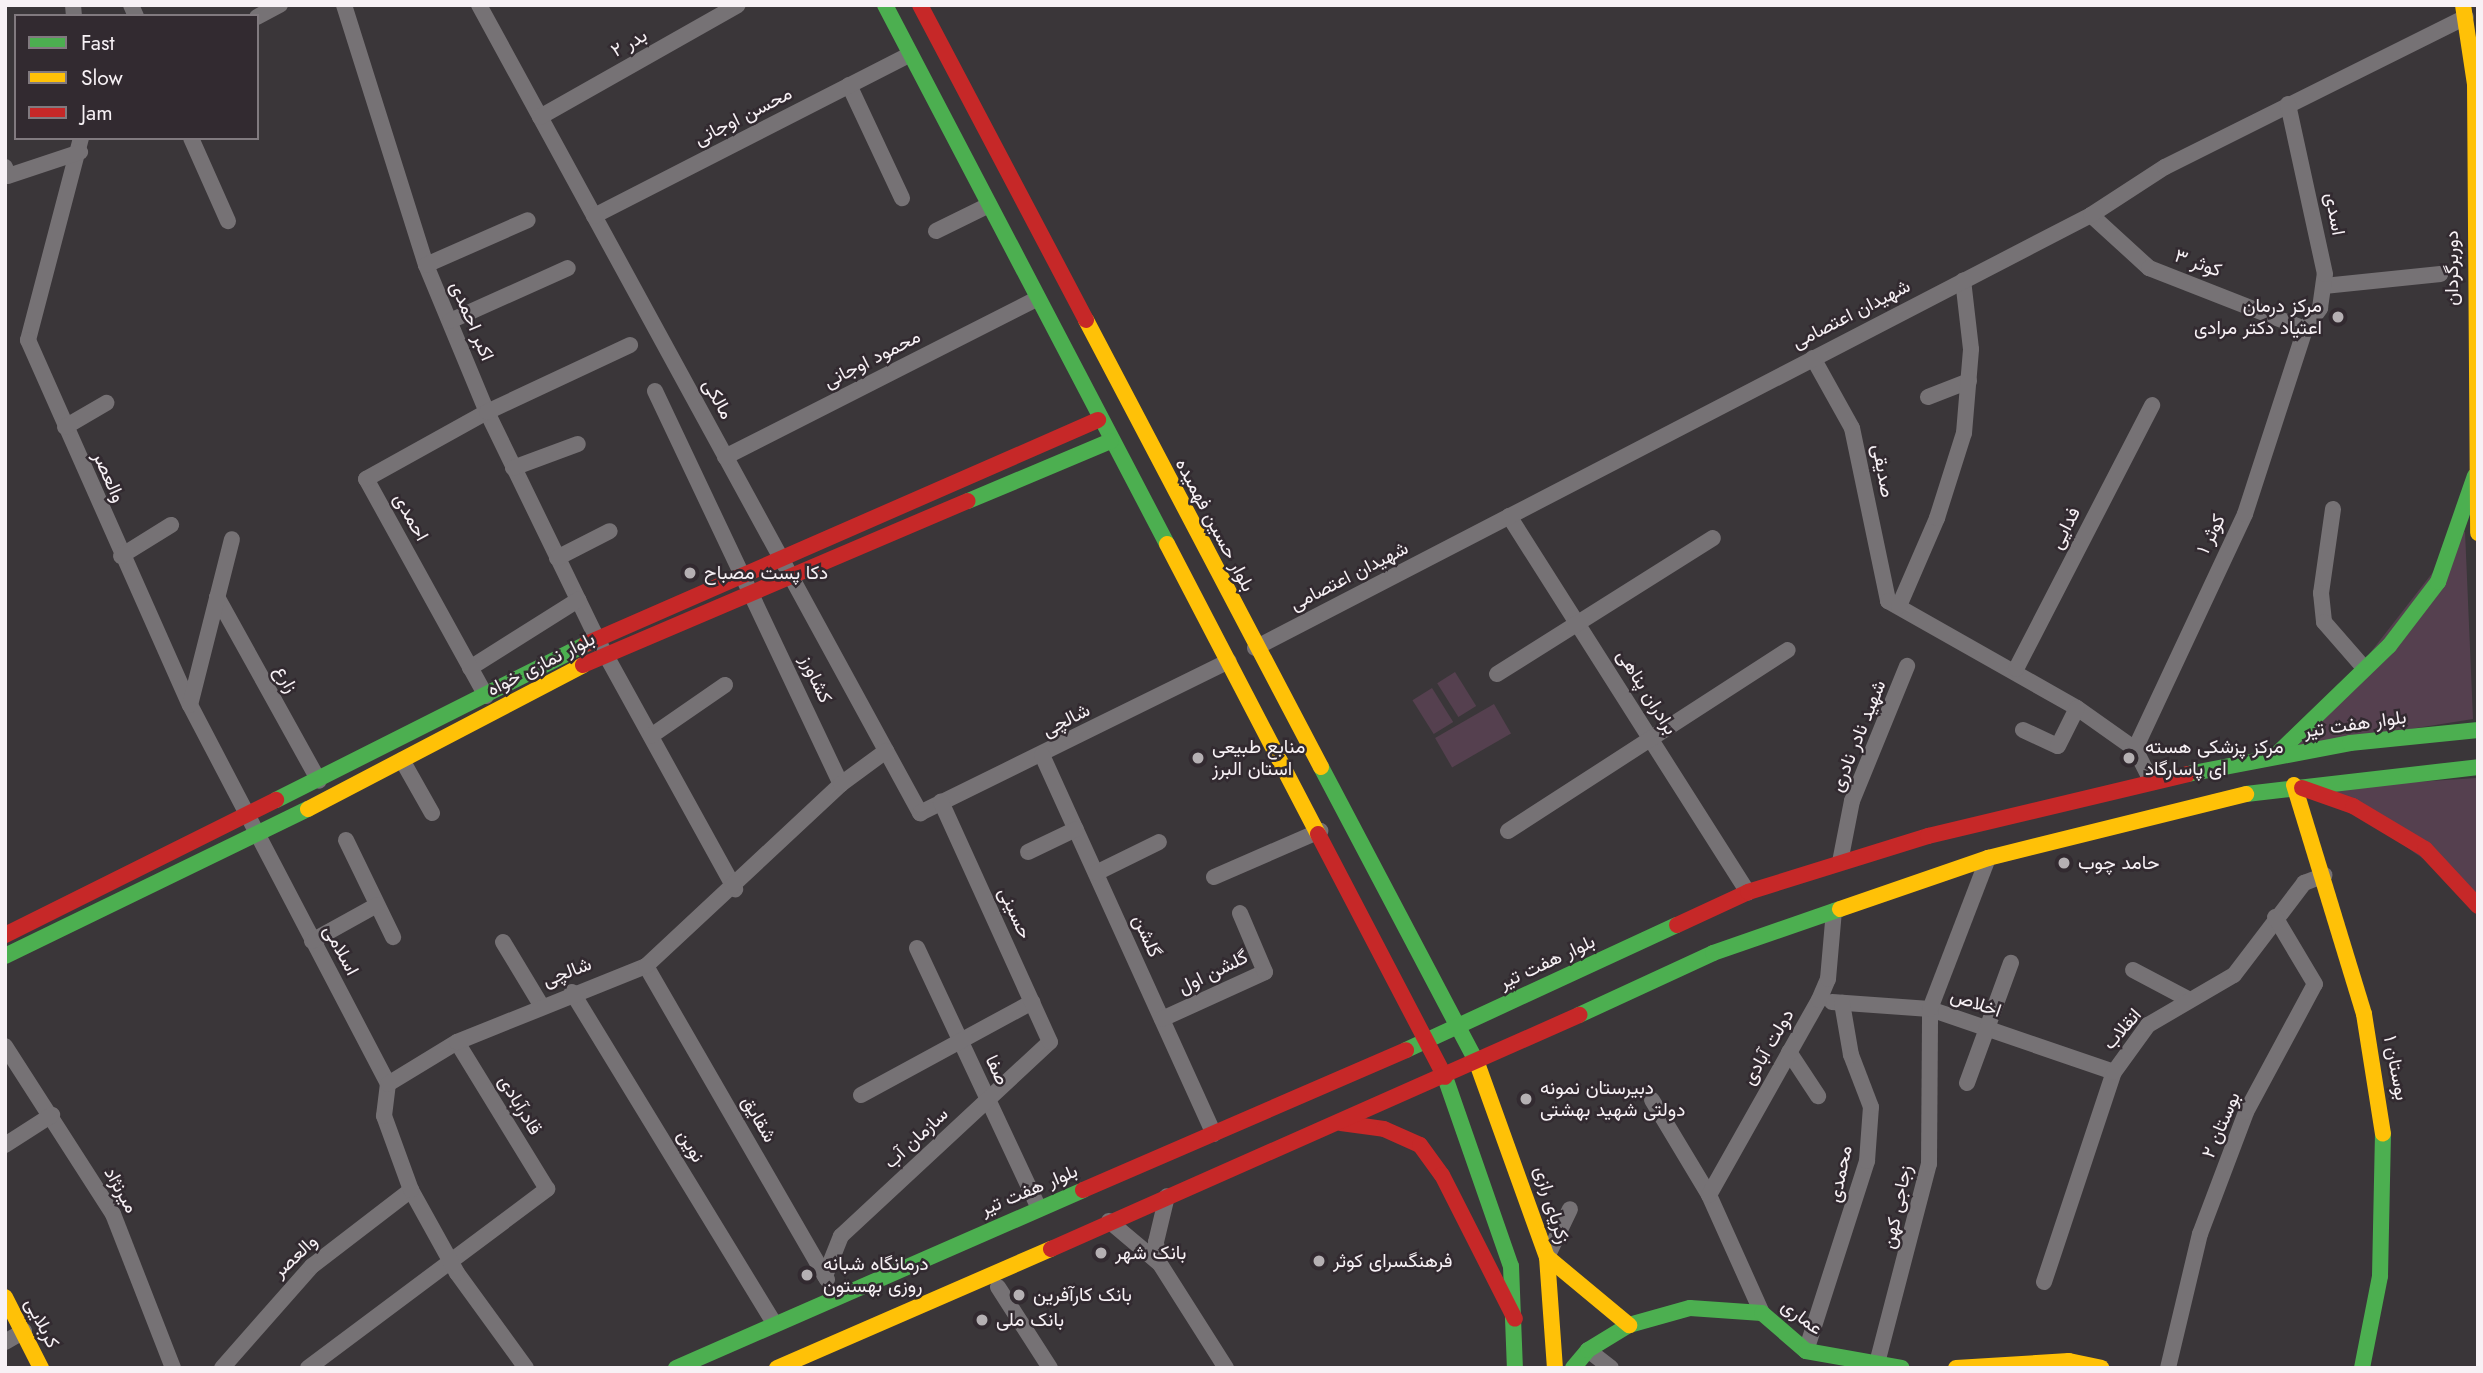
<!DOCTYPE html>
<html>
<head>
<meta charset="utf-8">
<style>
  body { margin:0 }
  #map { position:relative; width:2483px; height:1373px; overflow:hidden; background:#3a3639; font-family:Jost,Vazirmatn,sans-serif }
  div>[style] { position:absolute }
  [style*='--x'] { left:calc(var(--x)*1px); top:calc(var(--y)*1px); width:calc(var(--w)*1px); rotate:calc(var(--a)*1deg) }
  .green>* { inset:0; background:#55404f; transform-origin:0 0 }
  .street>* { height:16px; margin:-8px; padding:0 8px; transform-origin:8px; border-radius:8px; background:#767275 }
  .fast>* { height:16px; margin:-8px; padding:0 8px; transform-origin:8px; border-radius:8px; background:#4caf50 }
  .slow>* { height:16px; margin:-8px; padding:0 8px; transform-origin:8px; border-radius:8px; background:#ffc107 }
  .jam>* { height:16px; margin:-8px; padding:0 8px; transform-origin:8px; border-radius:8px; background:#c62828 }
  .dots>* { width:19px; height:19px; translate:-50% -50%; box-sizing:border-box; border:4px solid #322a30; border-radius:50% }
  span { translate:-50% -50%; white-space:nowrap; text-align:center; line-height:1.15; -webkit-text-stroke:5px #322a30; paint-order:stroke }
  .street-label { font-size:19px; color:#f7f1f5 }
  .poi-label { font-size:19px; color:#f7f1f5 }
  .right { translate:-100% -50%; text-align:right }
  .left { translate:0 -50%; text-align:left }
  .frame { position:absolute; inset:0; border:7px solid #f7f1f5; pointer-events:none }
  .legend { position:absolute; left:14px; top:14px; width:245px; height:126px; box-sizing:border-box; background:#322a30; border:2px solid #817a7f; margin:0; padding:9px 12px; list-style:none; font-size:21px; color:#f7f1f5 }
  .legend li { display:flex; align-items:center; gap:14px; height:35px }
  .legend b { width:35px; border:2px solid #817a7f }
</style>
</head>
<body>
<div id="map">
  <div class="green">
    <i style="clip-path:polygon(2465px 531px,2473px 719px,2297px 747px)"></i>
    <i style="left:1455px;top:672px;width:40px;height:21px;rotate:58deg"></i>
    <i style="left:1432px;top:688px;width:40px;height:23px;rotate:58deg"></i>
    <i style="left:1494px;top:704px;width:34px;height:68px;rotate:60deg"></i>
    <i style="clip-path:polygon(2477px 778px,2478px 897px,2322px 788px)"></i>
  </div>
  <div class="street">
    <i style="--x:73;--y:5;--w:11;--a:85"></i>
    <i style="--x:131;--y:5;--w:12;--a:66"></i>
    <i style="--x:344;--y:5;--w:273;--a:72.5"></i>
    <i style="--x:426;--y:265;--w:159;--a:67.5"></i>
    <i style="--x:487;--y:412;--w:252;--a:64.1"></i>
    <i style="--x:597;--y:639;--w:286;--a:61.1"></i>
    <i style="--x:479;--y:5;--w:921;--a:61.37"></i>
    <i style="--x:920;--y:813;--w:344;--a:-26.2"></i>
    <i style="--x:257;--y:17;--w:26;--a:-28"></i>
    <i style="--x:849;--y:85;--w:125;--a:64.9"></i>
    <i style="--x:540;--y:117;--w:227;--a:-29.5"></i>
    <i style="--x:81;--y:138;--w:209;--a:104.7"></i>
    <i style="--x:28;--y:340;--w:399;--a:66.1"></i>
    <i style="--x:190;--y:705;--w:428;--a:62.4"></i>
    <i style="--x:191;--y:138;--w:91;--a:66"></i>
    <i style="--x:5;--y:167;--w:9;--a:72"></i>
    <i style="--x:8;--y:176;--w:76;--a:-18.4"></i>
    <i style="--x:2091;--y:215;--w:79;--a:42.4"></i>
    <i style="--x:2149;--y:268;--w:168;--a:21.4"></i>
    <i style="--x:594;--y:216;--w:355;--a:-27.1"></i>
    <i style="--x:936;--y:231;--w:59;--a:-26.1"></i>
    <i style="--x:426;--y:265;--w:111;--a:-23.8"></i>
    <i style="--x:2324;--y:286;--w:117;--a:-5.9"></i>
    <i style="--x:450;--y:321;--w:129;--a:-24.2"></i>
    <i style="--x:1813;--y:358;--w:80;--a:60.9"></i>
    <i style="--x:1852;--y:428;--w:177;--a:78.2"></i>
    <i style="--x:1888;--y:601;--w:217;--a:29.5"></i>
    <i style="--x:2077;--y:708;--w:71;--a:35.3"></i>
    <i style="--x:2135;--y:749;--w:36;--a:63"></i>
    <i style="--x:655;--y:391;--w:435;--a:64.7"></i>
    <i style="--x:1928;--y:397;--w:44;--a:-21.3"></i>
    <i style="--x:65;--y:427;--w:48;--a:-30.3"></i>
    <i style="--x:725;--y:457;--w:350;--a:-26.9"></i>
    <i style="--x:513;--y:468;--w:69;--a:-20.3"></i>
    <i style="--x:2333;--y:509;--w:85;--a:98.1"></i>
    <i style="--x:2321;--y:593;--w:29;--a:84"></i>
    <i style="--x:2324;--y:622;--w:62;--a:48.9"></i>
    <i style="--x:1509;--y:516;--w:446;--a:57.6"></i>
    <i style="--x:121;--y:556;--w:59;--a:-31.8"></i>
    <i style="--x:557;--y:558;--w:59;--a:-27"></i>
    <i style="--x:217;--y:597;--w:210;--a:61"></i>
    <i style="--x:1899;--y:606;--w:96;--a:-66.6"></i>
    <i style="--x:1937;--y:518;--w:89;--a:-72.4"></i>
    <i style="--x:1964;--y:433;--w:84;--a:-85.2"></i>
    <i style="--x:1971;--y:349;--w:69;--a:-96.6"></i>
    <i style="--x:1255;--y:648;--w:941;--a:-27.38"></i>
    <i style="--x:2091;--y:215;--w:88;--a:-33"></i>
    <i style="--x:2165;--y:167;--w:336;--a:-26.5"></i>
    <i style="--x:470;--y:668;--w:128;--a:-32.2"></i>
    <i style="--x:2016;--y:669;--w:297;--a:-62.7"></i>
    <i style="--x:1497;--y:674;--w:255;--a:-32.2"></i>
    <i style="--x:486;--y:696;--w:248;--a:-118.9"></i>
    <i style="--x:366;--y:479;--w:138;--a:-29"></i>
    <i style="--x:487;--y:412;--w:158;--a:-25.1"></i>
    <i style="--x:190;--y:705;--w:171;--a:-75.8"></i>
    <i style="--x:2023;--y:730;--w:38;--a:25"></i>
    <i style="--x:2058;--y:746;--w:42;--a:-63.4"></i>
    <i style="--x:651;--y:736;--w:90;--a:-34.6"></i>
    <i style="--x:2135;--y:749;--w:259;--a:-64.9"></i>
    <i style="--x:2245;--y:514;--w:194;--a:-72"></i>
    <i style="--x:2305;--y:329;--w:26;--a:-54"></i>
    <i style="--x:2320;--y:308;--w:34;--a:-82"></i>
    <i style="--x:2325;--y:274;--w:174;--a:-102.3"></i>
    <i style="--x:1042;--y:755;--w:416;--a:65.6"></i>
    <i style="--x:402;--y:760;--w:61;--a:60.5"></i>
    <i style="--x:1508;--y:831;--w:333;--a:-32.9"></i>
    <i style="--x:346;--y:840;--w:108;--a:64.1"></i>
    <i style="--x:1028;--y:852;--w:53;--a:-25.6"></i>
    <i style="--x:1840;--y:862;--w:62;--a:-78.9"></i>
    <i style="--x:1852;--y:801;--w:146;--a:-67.8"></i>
    <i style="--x:1096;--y:873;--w:70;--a:-26.2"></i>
    <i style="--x:1214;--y:877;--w:116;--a:-23.5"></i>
    <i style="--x:312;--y:941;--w:74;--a:-29"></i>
    <i style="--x:503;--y:942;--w:74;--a:58.9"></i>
    <i style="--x:917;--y:948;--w:288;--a:64.9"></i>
    <i style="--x:646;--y:966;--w:362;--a:60"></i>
    <i style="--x:2133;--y:970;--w:64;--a:27.8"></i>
    <i style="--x:572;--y:992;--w:388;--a:58.6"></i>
    <i style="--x:1832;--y:1002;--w:98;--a:4.1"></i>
    <i style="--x:1930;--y:1009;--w:194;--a:18.9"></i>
    <i style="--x:1162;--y:1019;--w:113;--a:-24.5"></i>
    <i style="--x:1265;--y:972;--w:64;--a:-113"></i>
    <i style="--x:5;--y:1046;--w:200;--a:57.3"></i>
    <i style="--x:113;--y:1214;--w:165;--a:68.7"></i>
    <i style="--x:1789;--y:1052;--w:53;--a:56.6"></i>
    <i style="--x:1967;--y:1083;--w:128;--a:-69.9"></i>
    <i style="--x:861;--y:1095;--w:195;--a:-28.5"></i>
    <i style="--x:1652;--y:1100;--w:111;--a:59"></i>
    <i style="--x:1709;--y:1195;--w:129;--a:65.8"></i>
    <i style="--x:5;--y:1145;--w:56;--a:-32.6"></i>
    <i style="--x:1709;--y:1195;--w:224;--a:-60.6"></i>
    <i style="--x:1819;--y:1000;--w:23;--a:-67"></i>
    <i style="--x:1828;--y:979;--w:68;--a:-85"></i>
    <i style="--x:1109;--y:1221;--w:67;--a:40.1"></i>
    <i style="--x:1160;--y:1264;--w:123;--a:57.6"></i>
    <i style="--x:1547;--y:1257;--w:53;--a:-64.4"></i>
    <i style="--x:1159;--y:1262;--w:20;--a:-99"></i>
    <i style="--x:1156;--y:1242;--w:47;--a:-76.6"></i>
    <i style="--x:825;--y:1276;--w:43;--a:-68.2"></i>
    <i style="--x:841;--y:1236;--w:285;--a:-42.9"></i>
    <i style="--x:1050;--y:1042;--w:264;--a:-114.4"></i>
    <i style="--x:2044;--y:1282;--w:221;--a:-71.6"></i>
    <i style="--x:2114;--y:1072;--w:58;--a:-54.1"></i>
    <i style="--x:2148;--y:1025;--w:99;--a:-30.2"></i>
    <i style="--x:2234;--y:975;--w:116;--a:-52.7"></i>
    <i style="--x:2304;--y:883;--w:22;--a:-21"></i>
    <i style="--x:998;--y:1287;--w:96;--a:57.3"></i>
    <i style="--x:5;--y:1342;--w:22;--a:-30"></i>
    <i style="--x:1588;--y:1350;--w:29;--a:38"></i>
    <i style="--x:1806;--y:1351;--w:200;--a:-72.2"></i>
    <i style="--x:1867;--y:1161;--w:54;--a:-85.8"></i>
    <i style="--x:1871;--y:1107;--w:56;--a:-111"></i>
    <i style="--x:1851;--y:1055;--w:53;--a:-99.8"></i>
    <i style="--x:1876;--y:1367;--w:210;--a:-75.4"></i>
    <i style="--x:1929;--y:1164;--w:155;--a:-89.6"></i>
    <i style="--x:1930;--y:1009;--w:162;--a:-69"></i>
    <i style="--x:222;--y:1368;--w:136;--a:-48.6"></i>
    <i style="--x:312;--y:1266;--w:125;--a:-37.5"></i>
    <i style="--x:308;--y:1368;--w:299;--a:-36.8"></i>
    <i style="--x:547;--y:1189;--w:172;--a:-121.5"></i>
    <i style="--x:526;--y:1368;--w:117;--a:-126"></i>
    <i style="--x:457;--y:1273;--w:95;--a:-119"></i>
    <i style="--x:411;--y:1190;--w:79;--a:-110"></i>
    <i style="--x:384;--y:1116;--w:32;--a:-83"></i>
    <i style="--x:388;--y:1084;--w:81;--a:-31.3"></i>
    <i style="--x:457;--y:1042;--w:204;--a:-21.9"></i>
    <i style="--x:646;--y:966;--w:267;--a:-43"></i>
    <i style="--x:841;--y:784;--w:56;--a:-36.3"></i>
    <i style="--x:2168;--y:1368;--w:138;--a:-76.6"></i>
    <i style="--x:2200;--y:1234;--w:130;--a:-69.3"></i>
    <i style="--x:2246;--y:1112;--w:145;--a:-61.7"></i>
    <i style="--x:2315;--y:984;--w:78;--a:-120.8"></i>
  </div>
  <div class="fast">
    <i style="--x:885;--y:5;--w:608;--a:62.38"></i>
    <i style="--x:968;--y:501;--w:155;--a:-22.8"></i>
    <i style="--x:2274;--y:757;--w:160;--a:-44"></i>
    <i style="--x:2389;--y:646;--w:81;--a:-52.6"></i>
    <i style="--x:2438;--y:582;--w:112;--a:-70.8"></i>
    <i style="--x:1321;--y:767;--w:335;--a:62.2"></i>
    <i style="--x:2188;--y:774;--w:165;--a:-10.8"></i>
    <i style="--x:2350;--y:743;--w:129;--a:-5.8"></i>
    <i style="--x:2246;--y:794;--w:234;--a:-6.6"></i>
    <i style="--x:276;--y:800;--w:347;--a:-26.7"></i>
    <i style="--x:5;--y:956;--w:337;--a:-25.9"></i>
    <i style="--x:1579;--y:1015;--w:148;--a:-24.8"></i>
    <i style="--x:1713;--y:953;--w:134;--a:-19.1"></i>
    <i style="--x:1406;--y:1050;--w:298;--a:-24.8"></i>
    <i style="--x:1445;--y:1077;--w:200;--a:70.8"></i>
    <i style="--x:1511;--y:1266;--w:102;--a:87.8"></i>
    <i style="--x:676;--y:1368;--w:444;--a:-23.6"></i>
    <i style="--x:1573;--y:1368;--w:23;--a:-50"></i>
    <i style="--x:1588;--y:1350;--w:48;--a:-31.4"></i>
    <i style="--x:1629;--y:1325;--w:63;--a:-15.6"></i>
    <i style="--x:1690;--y:1308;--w:72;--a:4"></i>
    <i style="--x:1762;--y:1313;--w:58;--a:40.8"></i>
    <i style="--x:1806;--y:1351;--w:97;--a:10"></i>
    <i style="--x:2362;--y:1368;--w:94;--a:-78.9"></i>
    <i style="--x:2380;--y:1276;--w:142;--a:-88.8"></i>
  </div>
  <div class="slow">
    <i style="--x:2463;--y:5;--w:80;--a:81.4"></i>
    <i style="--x:2475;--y:84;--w:449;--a:89.6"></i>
    <i style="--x:1086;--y:320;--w:505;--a:62.27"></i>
    <i style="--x:1167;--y:544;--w:327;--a:62.5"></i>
    <i style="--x:2294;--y:785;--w:239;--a:73"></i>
    <i style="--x:2364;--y:1014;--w:121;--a:81"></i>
    <i style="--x:308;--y:809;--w:310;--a:-27.6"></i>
    <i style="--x:1840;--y:909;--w:157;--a:-19"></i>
    <i style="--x:1988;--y:858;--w:266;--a:-13.9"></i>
    <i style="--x:1477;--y:1063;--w:206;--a:70.2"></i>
    <i style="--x:1547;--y:1257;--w:111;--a:85.9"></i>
    <i style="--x:1547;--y:1257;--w:107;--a:39.7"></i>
    <i style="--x:5;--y:1297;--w:80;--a:63.1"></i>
    <i style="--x:777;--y:1368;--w:299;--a:-23.5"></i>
    <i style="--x:1956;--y:1368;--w:113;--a:-3.5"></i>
    <i style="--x:2069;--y:1361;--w:33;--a:12"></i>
  </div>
  <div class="jam">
    <i style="--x:920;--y:5;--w:356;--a:62.2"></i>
    <i style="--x:586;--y:644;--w:559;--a:-23.63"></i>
    <i style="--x:583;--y:665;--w:418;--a:-23.1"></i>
    <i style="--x:2302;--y:788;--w:54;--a:19.4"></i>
    <i style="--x:2353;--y:806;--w:84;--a:30.8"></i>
    <i style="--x:2425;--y:849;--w:78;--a:47.1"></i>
    <i style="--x:1318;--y:834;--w:274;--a:62.4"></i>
    <i style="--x:1677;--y:925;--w:78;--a:-24.9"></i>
    <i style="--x:1748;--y:892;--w:189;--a:-17.3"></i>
    <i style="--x:1928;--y:836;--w:267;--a:-13.4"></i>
    <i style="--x:5;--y:935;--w:303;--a:-26.5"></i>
    <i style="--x:1341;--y:1123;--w:43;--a:7.9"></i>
    <i style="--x:1384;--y:1129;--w:39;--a:24"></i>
    <i style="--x:1420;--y:1145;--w:37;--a:54"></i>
    <i style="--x:1442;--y:1175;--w:161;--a:63.1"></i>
    <i style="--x:1083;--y:1190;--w:352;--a:-23.4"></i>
    <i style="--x:1051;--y:1249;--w:578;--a:-23.9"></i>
  </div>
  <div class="dots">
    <i style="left:2338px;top:317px;background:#b5b0b3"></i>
    <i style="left:690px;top:573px;background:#b5b0b3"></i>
    <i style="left:1198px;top:758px;background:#b5b0b3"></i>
    <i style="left:2129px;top:758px;background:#b5b0b3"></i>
    <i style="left:2064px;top:863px;background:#b5b0b3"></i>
    <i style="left:1526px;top:1099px;background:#b5b0b3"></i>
    <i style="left:1101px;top:1253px;background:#b5b0b3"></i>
    <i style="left:1319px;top:1261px;background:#b5b0b3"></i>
    <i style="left:807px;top:1275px;background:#b5b0b3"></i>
    <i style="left:1019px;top:1295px;background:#b5b0b3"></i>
    <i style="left:982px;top:1320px;background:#b5b0b3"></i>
  </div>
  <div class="street-label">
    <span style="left:629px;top:43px;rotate:-29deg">بدر ۲</span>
    <span style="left:743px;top:116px;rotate:-27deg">محسن اوجانی</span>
    <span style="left:2335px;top:214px;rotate:80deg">اسدی</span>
    <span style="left:2198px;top:263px;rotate:20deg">کوثر ۳</span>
    <span style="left:2452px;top:268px;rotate:-90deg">دوربرگردان</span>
    <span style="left:1851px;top:314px;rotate:-27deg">شهیدان اعتصامی</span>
    <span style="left:472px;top:321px;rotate:67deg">اکبر احمدی</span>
    <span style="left:872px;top:359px;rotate:-27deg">محمود اوجانی</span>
    <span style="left:718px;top:399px;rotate:61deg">مالکی</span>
    <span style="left:1883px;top:471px;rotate:80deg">صدیقی</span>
    <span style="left:109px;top:477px;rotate:66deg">والعصر</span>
    <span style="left:411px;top:517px;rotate:61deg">احمدی</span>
    <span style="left:1215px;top:525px;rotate:62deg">بلوار حسین فهمیده</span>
    <span style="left:2065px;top:528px;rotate:-63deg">فدایی</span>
    <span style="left:2211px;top:534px;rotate:-64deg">کوثر ۱</span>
    <span style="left:1349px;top:576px;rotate:-27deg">شهیدان اعتصامی</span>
    <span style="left:541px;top:664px;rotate:-27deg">بلوار نمازی خواه</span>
    <span style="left:286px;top:679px;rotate:61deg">زارع</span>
    <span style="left:816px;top:679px;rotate:65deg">کشاورز</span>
    <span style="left:1647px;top:692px;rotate:58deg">برادران پناهی</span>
    <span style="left:1066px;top:720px;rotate:-27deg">شالچی</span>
    <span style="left:2355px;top:724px;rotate:-8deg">بلوار هفت تیر</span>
    <span style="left:1858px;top:736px;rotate:-68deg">شهید نادر نادری</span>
    <span style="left:1015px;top:913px;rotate:65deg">حسینی</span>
    <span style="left:1147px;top:936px;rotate:66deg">گلشن</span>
    <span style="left:341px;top:950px;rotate:62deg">اسلامی</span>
    <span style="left:1547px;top:962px;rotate:-25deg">بلوار هفت تیر</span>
    <span style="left:567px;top:972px;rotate:-21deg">شالچی</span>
    <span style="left:1213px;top:972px;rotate:-26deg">گلشن اول</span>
    <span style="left:1976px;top:1003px;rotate:19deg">اخلاص</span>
    <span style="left:2122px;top:1029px;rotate:-49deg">انقلاب</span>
    <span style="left:1768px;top:1047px;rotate:-60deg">دولت آبادی</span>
    <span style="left:2396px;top:1068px;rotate:79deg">بوستان ۱</span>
    <span style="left:997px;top:1070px;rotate:65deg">صفا</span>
    <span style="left:520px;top:1105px;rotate:59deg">قادرآبادی</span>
    <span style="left:759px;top:1119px;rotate:60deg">شقایق</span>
    <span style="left:2221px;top:1125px;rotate:-67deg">بوستان ۲</span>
    <span style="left:916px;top:1138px;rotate:-43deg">سازمان آب</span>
    <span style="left:691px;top:1146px;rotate:59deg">نوین</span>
    <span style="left:1840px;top:1174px;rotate:-78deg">محمدی</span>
    <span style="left:121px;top:1190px;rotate:61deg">میرنژاد</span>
    <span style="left:1029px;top:1190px;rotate:-23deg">بلوار هفت تیر</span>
    <span style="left:1552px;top:1205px;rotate:73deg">زکریای رازی</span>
    <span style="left:1897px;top:1207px;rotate:-78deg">زجاجی کهن</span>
    <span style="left:295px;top:1256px;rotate:-43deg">والعصر</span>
    <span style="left:1802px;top:1317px;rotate:37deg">عماری</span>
    <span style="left:42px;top:1323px;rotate:63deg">کربلایی</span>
  </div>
  <div class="poi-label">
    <span class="right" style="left:2322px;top:317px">مرکز درمان<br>اعتیاد دکتر مرادی</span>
    <span class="left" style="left:704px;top:573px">دکا پست مصباح</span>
    <span class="left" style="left:1212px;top:758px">منابع طبیعی<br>استان البرز</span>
    <span class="left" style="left:2145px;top:758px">مرکز پزشکی هسته<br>ای پاسارگاد</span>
    <span class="left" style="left:2078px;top:863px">حامد چوب</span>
    <span class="left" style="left:1540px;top:1099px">دبیرستان نمونه<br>دولتی شهید بهشتی</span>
    <span class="left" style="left:1115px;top:1253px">بانک شهر</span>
    <span class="left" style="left:1333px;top:1261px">فرهنگسرای کوثر</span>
    <span class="left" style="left:823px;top:1275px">درمانگاه شبانه<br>روزی بهستون</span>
    <span class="left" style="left:1033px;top:1295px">بانک کارآفرین</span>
    <span class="left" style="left:996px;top:1320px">بانک ملی</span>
  </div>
  <div class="frame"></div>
  <ul class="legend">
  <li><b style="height:9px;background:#4caf50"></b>Fast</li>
  <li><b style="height:9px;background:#ffc107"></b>Slow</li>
  <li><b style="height:9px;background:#c62828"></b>Jam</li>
  </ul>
</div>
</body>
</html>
